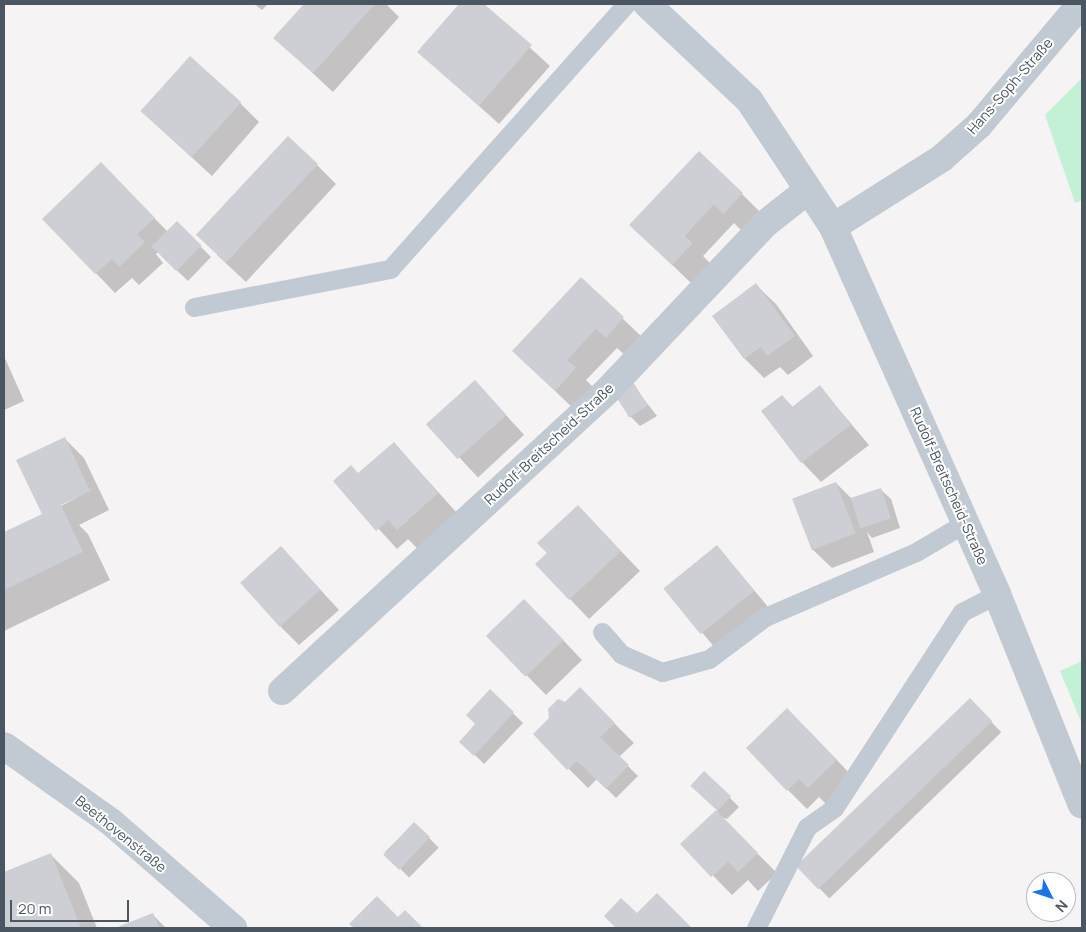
<!DOCTYPE html>
<html>
<head>
<meta charset="utf-8">
<style>
  body { margin:0 }
  #map { position:relative; width:1086px; height:932px; overflow:hidden; background:#f5f3f3; font-family:Manrope,sans-serif }
  div>[style] { position:absolute }
  [style*='--x'] { left:calc(var(--x)*1px); top:calc(var(--y)*1px); width:calc(var(--w)*1px); rotate:calc(var(--a)*1deg) }
  .green>* { inset:0; background:#c3f1d5 }
  .shadow>* { inset:0; background:#0003; transform-origin:0 0 }
  .building>* { inset:0; background:#cdcfd5; transform-origin:0 0 }
  .lane>* { height:19px; margin:-9.5px; padding:0 9.5px; transform-origin:9.5px; border-radius:9.5px; background:#c1cad2 }
  .street>* { height:28px; margin:-14px; padding:0 14px; transform-origin:14px; border-radius:14px; background:#c1cad2 }
  span { translate:-50% -50%; white-space:nowrap; text-align:center; line-height:1.15; -webkit-text-stroke:4px #fff; paint-order:stroke }
  .street-label { font-size:14px; color:#4a5661 }
  .frame { position:absolute; inset:0; border:5px solid #4a5661; pointer-events:none }
  .north { position:absolute; left:1026px; top:872px; width:50px; height:50px; box-sizing:border-box; background:#fff; border:1px solid #b7bbc0; border-radius:50%; rotate:131deg; font-size:14px; font-weight:700; line-height:20px; text-align:center; color:#4a5661 }
  .north::after { content:''; display:block; margin:auto; width:18px; height:22px; background:#1a73e8; clip-path:polygon(50% 0,100% 100%,50% 72%,0 100%) }
  .scale { position:absolute; left:10px; top:900px; width:119px; height:22px; box-sizing:border-box; border:2px solid #4a5661; border-top:0; padding-left:6px; font-size:15px; line-height:18px; white-space:nowrap; color:#4a5661; -webkit-text-stroke:4px #fff; paint-order:stroke }
</style>
</head>
<body>
<div id="map">
  <div class="green">
    <i style="clip-path:polygon(1082px 78px,1082px 200px,1075px 203px,1045px 115px)"></i>
    <i style="clip-path:polygon(1082px 661px,1082px 724px,1060px 671px)"></i>
  </div>
  <div class="shadow">
    <i style="clip-path:polygon(254px 4px,268px 4px,262px 10px)"></i>
    <i style="clip-path:polygon(305px 4px,386px 4px,399px 17px,333px 92px,275px 38px)"></i>
    <i style="clip-path:polygon(460px 4px,482px 4px,550px 66px,499px 124px,419px 52px)"></i>
    <i style="clip-path:polygon(240px 103px,259px 122px,212px 176px,141px 111px)"></i>
    <i style="clip-path:polygon(317px 165px,336px 184px,246px 282px,217px 255px)"></i>
    <i style="clip-path:polygon(121px 184px,168px 232px,177px 223px,211px 257px,188px 281px,158px 252px,156px 254px,163px 263px,139px 285px,132px 278px,115px 293px,44px 219px)"></i>
    <i style="clip-path:polygon(742px 194px,761px 213px,743px 232px,734px 223px,703px 256px,711px 264px,692px 284px,631px 225px)"></i>
    <i style="clip-path:polygon(581px 279px,643px 338px,626px 356px,617px 348px,586px 380px,594px 388px,575px 410px,533px 370px)"></i>
    <i style="clip-path:polygon(756px 285px,776px 304px,813px 356px,788px 375px,780px 367px,764px 378px,745px 359px,714px 316px)"></i>
    <i style="clip-path:polygon(4px 356px,24px 401px,4px 410px)"></i>
    <i style="left:475px;top:382px;width:72px;height:63px;rotate:47deg"></i>
    <i style="clip-path:polygon(632px 384px,657px 416px,640px 426px,630px 416px)"></i>
    <i style="clip-path:polygon(820px 387px,869px 445px,821px 482px,802px 462px,782px 396px,794px 408px)"></i>
    <i style="clip-path:polygon(evenodd,64px 438px,84px 458px,109px 510px,79px 525px,88px 534px,110px 580px,4px 631px,4px 533px,44px 514px,64px 438px,96px 487px,61px 506px,59px 505px,96px 487px)"></i>
    <i style="clip-path:polygon(394px 443px,457px 513px,417px 548px,408px 539px,397px 549px,335px 481px,358px 474px)"></i>
    <i style="clip-path:polygon(836px 483px,852px 499px,881px 490px,891px 499px,900px 528px,872px 538px,867px 532px,874px 552px,832px 568px,812px 549px)"></i>
    <i style="clip-path:polygon(578px 506px,640px 571px,589px 619px,570px 599px,549px 553px)"></i>
    <i style="left:717px;top:546px;width:86px;height:67px;rotate:50deg"></i>
    <i style="clip-path:polygon(281px 547px,339px 610px,299px 645px,280px 626px)"></i>
    <i style="clip-path:polygon(544px 620px,582px 660px,546px 695px,488px 636px)"></i>
    <i style="clip-path:polygon(580px 689px,634px 743px,619px 757px,638px 776px,616px 798px,597px 779px,588px 788px,534px 734px)"></i>
    <i style="clip-path:polygon(490px 691px,523px 723px,484px 764px,461px 741px,477px 724px)"></i>
    <i style="left:970px;top:700px;width:45px;height:239px;rotate:46deg"></i>
    <i style="clip-path:polygon(807px 729px,856px 780px,829px 807px,819px 797px,807px 809px,788px 790px)"></i>
    <i style="clip-path:polygon(704px 772px,739px 807px,727px 819px,721px 817px,777px 873px,758px 891px,748px 880px,732px 895px,682px 844px,718px 810px,702px 795px)"></i>
    <i style="left:414px;top:823px;width:35px;height:42px;rotate:45deg"></i>
    <i style="clip-path:polygon(51px 855px,79px 883px,97px 928px,4px 928px,4px 873px)"></i>
    <i style="clip-path:polygon(657px 895px,690px 928px,618px 928px,606px 916px,637px 915px)"></i>
    <i style="clip-path:polygon(405px 912px,422px 928px,355px 928px,351px 924px,398px 919px)"></i>
    <i style="clip-path:polygon(153px 915px,166px 928px,119px 928px)"></i>
  </div>
  <div class="building">
    <i style="clip-path:polygon(304px 4px,375px 4px,313px 73px,273px 38px)"></i>
    <i style="clip-path:polygon(459px 4px,484px 4px,532px 45px,479px 106px,417px 52px)"></i>
    <i style="left:190px;top:56px;width:69px;height:74px;rotate:42deg"></i>
    <i style="left:288px;top:136px;width:41px;height:135px;rotate:43deg"></i>
    <i style="clip-path:polygon(699px 151px,743px 193px,723px 214px,714px 204px,685px 236px,693px 243px,672px 265px,629px 225px)"></i>
    <i style="clip-path:polygon(101px 162px,155px 218px,137px 234px,145px 242px,119px 267px,112px 259px,95px 274px,42px 219px)"></i>
    <i style="left:177px;top:221px;width:35px;height:36px;rotate:45deg"></i>
    <i style="clip-path:polygon(581px 277px,624px 317px,606px 338px,596px 329px,567px 360px,576px 368px,555px 391px,512px 351px)"></i>
    <i style="clip-path:polygon(756px 283px,795px 336px,767px 356px,761px 347px,744px 359px,712px 316px)"></i>
    <i style="left:475px;top:380px;width:47px;height:66px;rotate:48deg"></i>
    <i style="left:633px;top:382px;width:28px;height:22px;rotate:58deg"></i>
    <i style="clip-path:polygon(820px 385px,851px 425px,801px 463px,761px 411px,782px 395px,792px 407px)"></i>
    <i style="clip-path:polygon(65px 437px,90px 491px,61px 505px,83px 552px,4px 590px,4px 532px,42px 514px,16px 460px)"></i>
    <i style="clip-path:polygon(394px 442px,438px 493px,397px 530px,388px 520px,376px 531px,333px 481px,351px 465px,358px 473px)"></i>
    <i style="left:836px;top:482px;width:55px;height:47px;rotate:69deg"></i>
    <i style="left:881px;top:488px;width:32px;height:32px;rotate:72deg"></i>
    <i style="clip-path:polygon(578px 505px,621px 551px,569px 600px,535px 564px,547px 553px,537px 543px)"></i>
    <i style="left:717px;top:545px;width:59px;height:69px;rotate:51deg"></i>
    <i style="left:281px;top:546px;width:59px;height:55px;rotate:48deg"></i>
    <i style="left:524px;top:599px;width:57px;height:53px;rotate:46deg"></i>
    <i style="clip-path:polygon(580px 687px,615px 723px,600px 737px,629px 765px,606px 789px,577px 761px,567px 770px,533px 734px,549px 718px,548px 709px,558px 699px,565px 702px)"></i>
    <i style="clip-path:polygon(490px 689px,514px 712px,474px 756px,459px 742px,475px 724px,466px 715px)"></i>
    <i style="left:970px;top:698px;width:32px;height:242px;rotate:46deg"></i>
    <i style="clip-path:polygon(787px 708px,837px 760px,808px 788px,799px 779px,787px 791px,746px 748px)"></i>
    <i style="left:704px;top:771px;width:37px;height:20px;rotate:43deg"></i>
    <i style="clip-path:polygon(716px 810px,758px 853px,738px 872px,728px 862px,711px 877px,680px 844px)"></i>
    <i style="left:414px;top:822px;width:22px;height:45px;rotate:43deg"></i>
    <i style="clip-path:polygon(51px 853px,81px 928px,4px 928px,4px 872px)"></i>
    <i style="clip-path:polygon(657px 893px,692px 928px,616px 928px,604px 916px,621px 898px,637px 913px)"></i>
    <i style="clip-path:polygon(377px 896px,398px 917px,405px 910px,423px 928px,354px 928px,349px 924px)"></i>
    <i style="clip-path:polygon(153px 913px,159px 928px,115px 928px)"></i>
  </div>
  <div class="lane">
    <i style="--x:194;--y:307;--w:200;--a:-11"></i>
    <i style="--x:390;--y:269;--w:355;--a:-48.3"></i>
    <i style="--x:602;--y:632;--w:29;--a:49"></i>
    <i style="--x:621;--y:654;--w:45;--a:23.7"></i>
    <i style="--x:662;--y:672;--w:49;--a:-15.5"></i>
    <i style="--x:709;--y:659;--w:70;--a:-36.9"></i>
    <i style="--x:765;--y:617;--w:164;--a:-23.3"></i>
    <i style="--x:916;--y:552;--w:57;--a:-30.6"></i>
    <i style="--x:756;--y:928;--w:113;--a:-63.2"></i>
    <i style="--x:807;--y:827;--w:33;--a:-35"></i>
    <i style="--x:834;--y:808;--w:234;--a:-56.9"></i>
    <i style="--x:962;--y:612;--w:39;--a:-27"></i>
  </div>
  <div class="street">
    <i style="--x:647;--y:4;--w:140;--a:43.3"></i>
    <i style="--x:749;--y:100;--w:152;--a:56.5"></i>
    <i style="--x:833;--y:227;--w:402;--a:65.9"></i>
    <i style="--x:997;--y:594;--w:227;--a:68.1"></i>
    <i style="--x:833;--y:227;--w:129;--a:-32.3"></i>
    <i style="--x:942;--y:158;--w:50;--a:-41.7"></i>
    <i style="--x:979;--y:125;--w:158;--a:-49.9"></i>
    <i style="--x:282;--y:691;--w:445;--a:-42.7"></i>
    <i style="--x:609;--y:389;--w:227;--a:-46.6"></i>
    <i style="--x:765;--y:224;--w:55;--a:-38.3"></i>
    <i style="--x:4;--y:746;--w:131;--a:35.4"></i>
    <i style="--x:111;--y:822;--w:162;--a:41"></i>
  </div>
  <div class="street-label">
    <span style="left:1010px;top:86px;rotate:-49deg">Hans-Soph-Straße</span>
    <span style="left:549px;top:444px;rotate:-43deg">Rudolf-Breitscheid-Straße</span>
    <span style="left:949px;top:486px;rotate:66deg">Rudolf-Breitscheid-Straße</span>
    <span style="left:121px;top:834px;rotate:39deg">Beethovenstraße</span>
  </div>
  <div class="frame"></div>
  <div class="north">N</div>
  <div class="scale">20 m</div>
</div>
</body>
</html>
